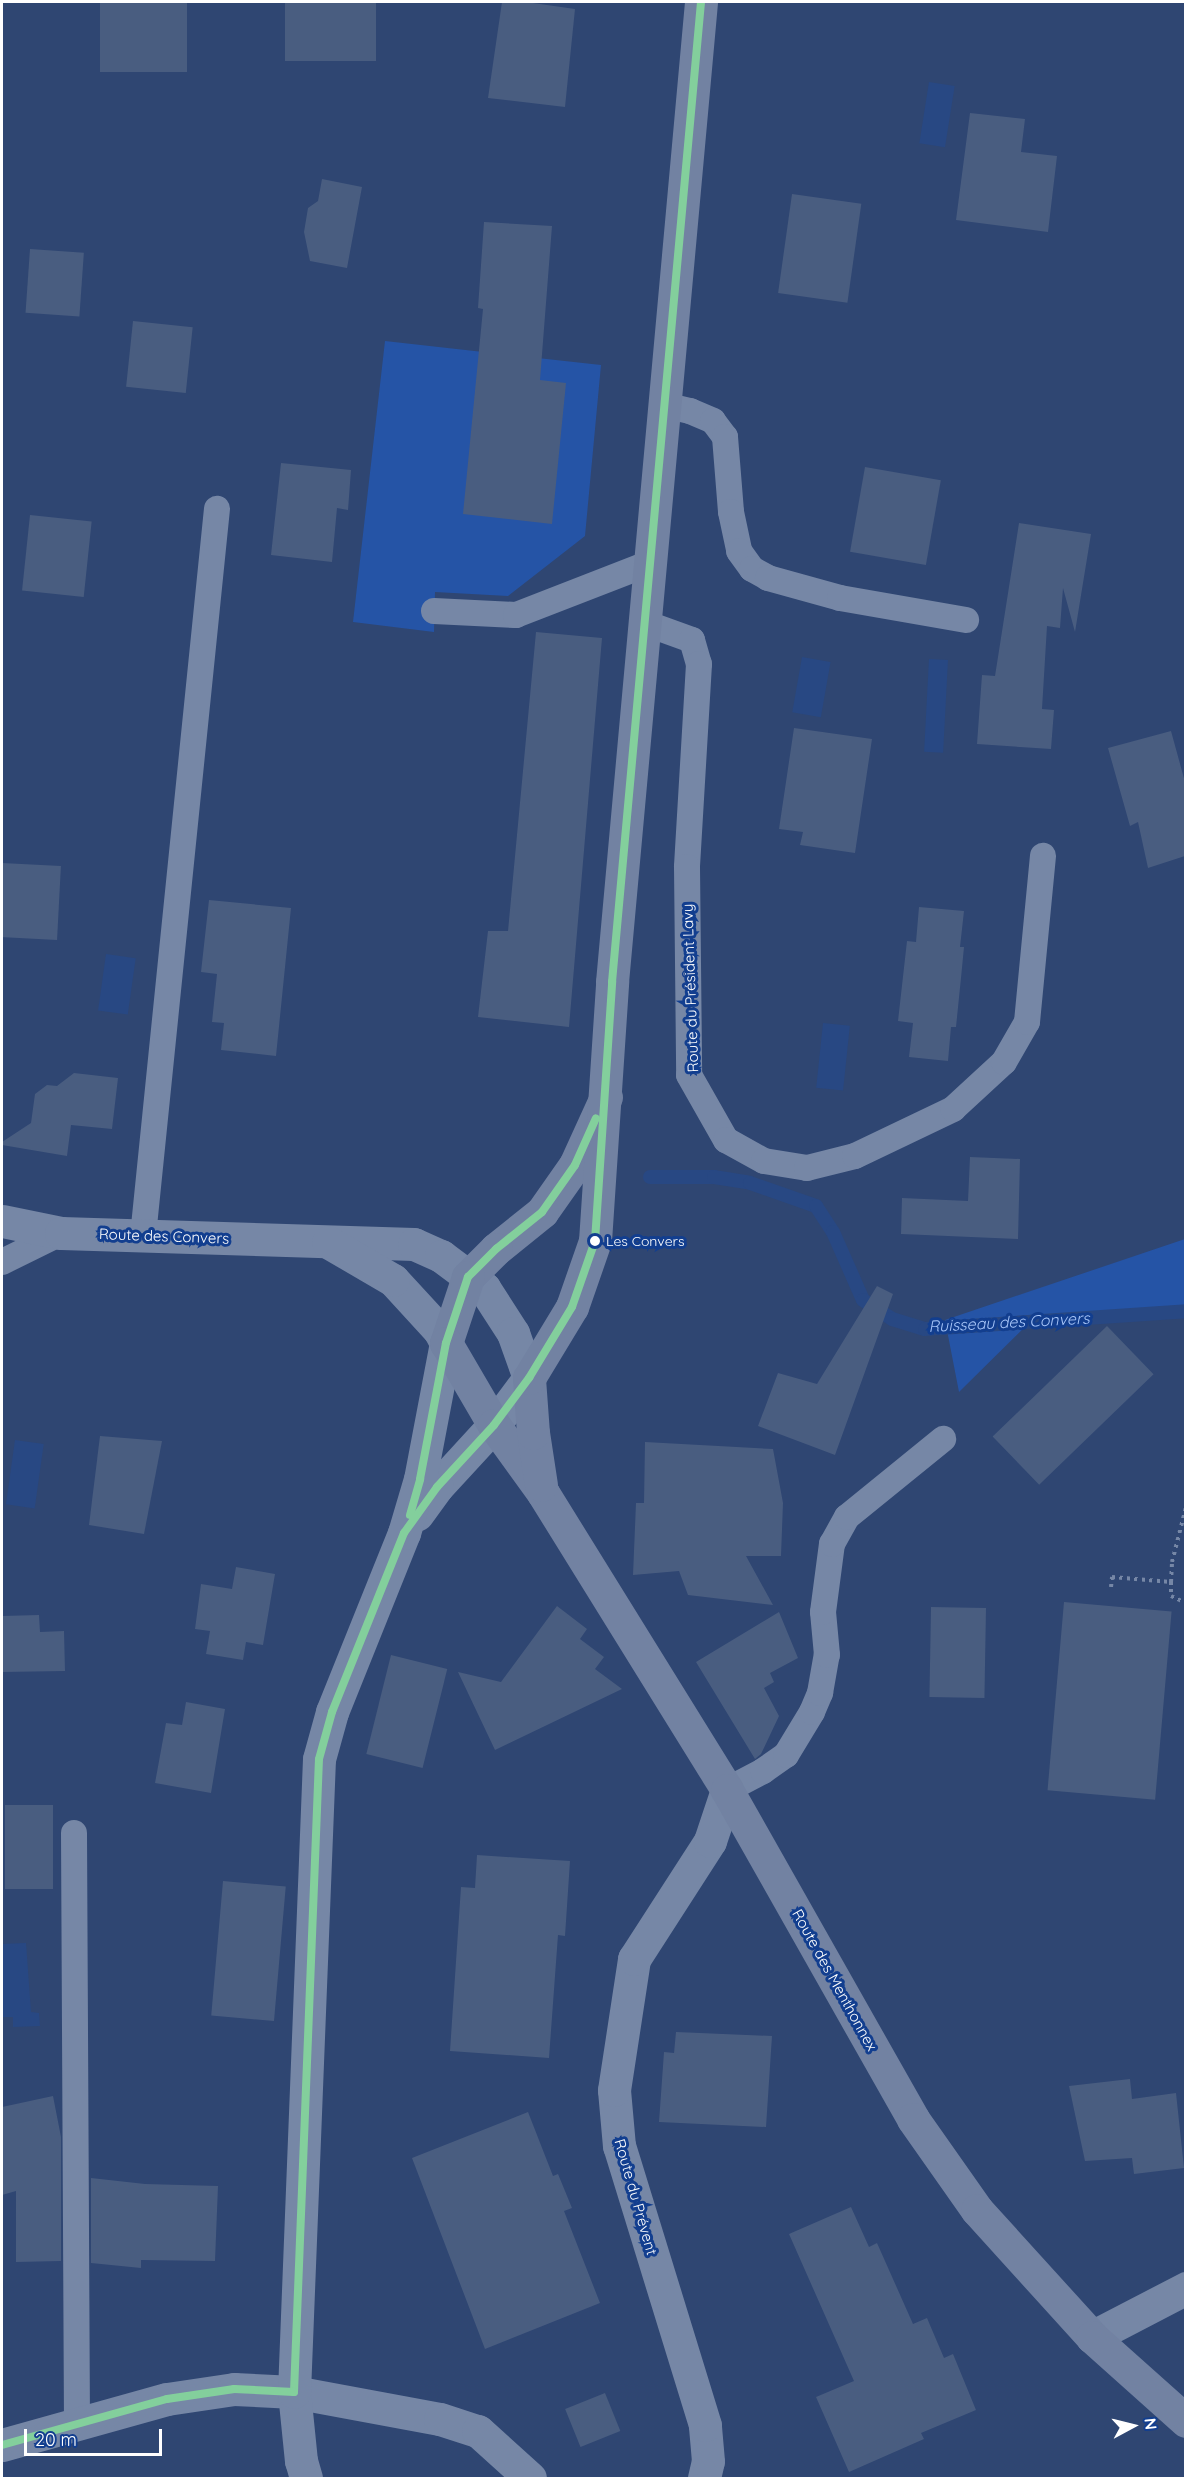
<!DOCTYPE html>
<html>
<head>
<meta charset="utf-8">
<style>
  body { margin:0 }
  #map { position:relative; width:1187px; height:2480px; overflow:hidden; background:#2f4672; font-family:Quicksand,sans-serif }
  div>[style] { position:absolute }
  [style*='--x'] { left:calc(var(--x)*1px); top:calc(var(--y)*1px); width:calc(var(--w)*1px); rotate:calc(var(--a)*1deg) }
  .green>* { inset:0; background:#2554a6 }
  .water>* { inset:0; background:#284883; transform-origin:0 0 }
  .stream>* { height:14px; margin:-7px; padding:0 7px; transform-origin:7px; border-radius:7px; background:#284883 }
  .building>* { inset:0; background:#495d80; transform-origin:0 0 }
  .path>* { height:4px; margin-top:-2px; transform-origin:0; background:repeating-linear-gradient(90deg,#7687a6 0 3px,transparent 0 7.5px) }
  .lane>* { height:26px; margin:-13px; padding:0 13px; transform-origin:13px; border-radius:13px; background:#7687a6 }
  .street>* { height:33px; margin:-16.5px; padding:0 16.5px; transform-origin:16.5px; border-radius:16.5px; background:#7687a6 }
  .secondary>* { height:33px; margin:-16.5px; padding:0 16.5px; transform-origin:16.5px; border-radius:16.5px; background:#7282a2 }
  .bus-1>* { height:8px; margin:-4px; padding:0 4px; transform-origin:4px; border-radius:4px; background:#83cf9c }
  .dots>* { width:16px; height:16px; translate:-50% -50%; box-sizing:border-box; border:3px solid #123e8f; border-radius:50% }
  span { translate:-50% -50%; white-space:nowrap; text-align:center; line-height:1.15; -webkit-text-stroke:6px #123e8f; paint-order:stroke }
  .bus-label { font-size:14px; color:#fff }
  .left { translate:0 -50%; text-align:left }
  .street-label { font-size:15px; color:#fff }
  .water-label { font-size:16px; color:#a8c6f9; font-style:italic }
  .frame { position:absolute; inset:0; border:3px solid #fff; pointer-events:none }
  .north { position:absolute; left:1103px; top:2396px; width:60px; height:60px; -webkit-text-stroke:4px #123e8f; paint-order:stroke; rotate:83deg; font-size:16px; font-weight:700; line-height:24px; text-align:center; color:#fff }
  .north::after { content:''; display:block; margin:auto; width:21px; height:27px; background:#fff; clip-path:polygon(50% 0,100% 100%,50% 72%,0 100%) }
  .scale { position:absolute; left:24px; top:2429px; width:138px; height:27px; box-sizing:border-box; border:3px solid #fff; border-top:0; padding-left:8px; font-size:18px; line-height:21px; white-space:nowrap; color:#fff; -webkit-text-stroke:4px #123e8f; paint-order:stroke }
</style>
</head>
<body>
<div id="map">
  <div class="green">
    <i style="clip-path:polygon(385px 341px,601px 365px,585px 536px,508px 596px,435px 592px,434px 632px,353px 622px)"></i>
    <i style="clip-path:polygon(1185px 1239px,1185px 1316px,1109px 1315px,1031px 1321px,959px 1392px,945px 1320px)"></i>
  </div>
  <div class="water">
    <i style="left:929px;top:82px;width:26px;height:62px;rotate:9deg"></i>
    <i style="left:802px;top:657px;width:29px;height:56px;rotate:10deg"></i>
    <i style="left:929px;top:659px;width:19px;height:93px;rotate:3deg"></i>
    <i style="left:106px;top:954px;width:30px;height:57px;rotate:8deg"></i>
    <i style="left:823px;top:1023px;width:27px;height:65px;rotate:6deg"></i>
    <i style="left:15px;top:1440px;width:29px;height:65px;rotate:8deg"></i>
    <i style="clip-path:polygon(26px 1943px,31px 2012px,39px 2013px,40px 2026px,13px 2027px,13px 2017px,2px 2017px,2px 1944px)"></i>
  </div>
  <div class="stream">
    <i style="--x:650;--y:1177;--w:64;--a:0"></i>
    <i style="--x:714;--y:1177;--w:36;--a:9"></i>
    <i style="--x:750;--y:1183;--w:70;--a:19.2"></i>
    <i style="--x:816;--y:1206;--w:31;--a:57"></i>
    <i style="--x:833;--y:1232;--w:74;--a:66.2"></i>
    <i style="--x:863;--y:1300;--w:35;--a:33"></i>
    <i style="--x:892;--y:1319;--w:34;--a:17"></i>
    <i style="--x:925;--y:1329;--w:262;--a:-3.9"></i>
  </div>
  <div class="building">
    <i style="left:100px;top:2px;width:87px;height:70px"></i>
    <i style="left:285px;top:2px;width:91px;height:59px"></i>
    <i style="clip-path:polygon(502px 2px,526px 2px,575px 9px,565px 107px,488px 98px)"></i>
    <i style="clip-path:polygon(970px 113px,1025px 119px,1021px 152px,1057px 156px,1048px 232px,956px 220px)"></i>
    <i style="clip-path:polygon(322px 179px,362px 187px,347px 268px,310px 261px,304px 232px,308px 208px,318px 201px)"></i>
    <i style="left:792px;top:194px;width:70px;height:100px;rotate:8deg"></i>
    <i style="clip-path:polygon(484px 222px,552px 226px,540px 380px,566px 383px,552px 524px,463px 514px,483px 309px,478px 308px)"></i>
    <i style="left:30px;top:249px;width:54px;height:64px;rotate:4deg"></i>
    <i style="left:133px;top:321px;width:60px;height:66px;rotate:6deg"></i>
    <i style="clip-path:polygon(281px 463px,351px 470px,348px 510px,337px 508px,332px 562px,271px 555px)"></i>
    <i style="left:865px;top:467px;width:77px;height:86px;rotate:10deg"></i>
    <i style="left:30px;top:515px;width:62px;height:76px;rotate:6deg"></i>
    <i style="clip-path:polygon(1019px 523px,1091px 534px,1075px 632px,1063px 588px,1060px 628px,1047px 626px,1042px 709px,1054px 710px,1051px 749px,977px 744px,982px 675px,995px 676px)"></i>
    <i style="clip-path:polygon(536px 632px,602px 638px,569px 1027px,478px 1017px,488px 931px,508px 931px)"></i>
    <i style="clip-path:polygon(794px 728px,872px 739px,855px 853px,800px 845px,803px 832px,779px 829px)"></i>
    <i style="clip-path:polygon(1171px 731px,1185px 782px,1185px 856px,1148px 868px,1138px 822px,1130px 826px,1108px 748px)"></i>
    <i style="left:2px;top:863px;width:59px;height:74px;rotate:3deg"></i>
    <i style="clip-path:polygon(209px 900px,291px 908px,276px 1056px,221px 1050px,224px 1023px,212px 1022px,217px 974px,201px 972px)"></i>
    <i style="clip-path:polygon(919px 907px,964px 911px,960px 947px,964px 947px,961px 978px,956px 1027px,951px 1027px,948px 1061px,909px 1057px,913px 1023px,898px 1021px,907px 941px,916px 942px)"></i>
    <i style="clip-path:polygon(74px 1073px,118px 1078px,112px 1129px,71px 1125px,67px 1156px,2px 1145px,2px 1142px,31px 1123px,35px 1094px,47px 1085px,57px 1086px)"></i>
    <i style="clip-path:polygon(970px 1157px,1020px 1159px,1018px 1239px,901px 1234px,902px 1198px,968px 1201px)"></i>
    <i style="clip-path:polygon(877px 1286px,893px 1294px,835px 1455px,758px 1426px,778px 1373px,817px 1384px)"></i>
    <i style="left:1107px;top:1326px;width:67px;height:159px;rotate:46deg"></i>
    <i style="clip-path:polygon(100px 1436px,162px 1441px,144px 1534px,89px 1525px)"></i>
    <i style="clip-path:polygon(645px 1442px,773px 1449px,783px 1503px,781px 1556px,746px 1556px,773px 1605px,688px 1595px,679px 1571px,633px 1575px,636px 1503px,644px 1503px)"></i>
    <i style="clip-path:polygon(236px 1567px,275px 1574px,263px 1645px,246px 1642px,243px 1660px,206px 1654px,210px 1631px,195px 1629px,201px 1584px,232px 1589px)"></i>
    <i style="left:1064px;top:1602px;width:108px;height:189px;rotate:5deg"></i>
    <i style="clip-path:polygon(557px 1606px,587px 1629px,580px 1639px,604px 1657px,595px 1669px,622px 1689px,495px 1750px,458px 1672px,501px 1682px)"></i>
    <i style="left:986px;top:1608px;width:90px;height:55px;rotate:91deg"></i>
    <i style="clip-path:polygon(779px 1612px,798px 1658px,770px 1673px,774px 1682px,764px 1688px,779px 1716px,761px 1754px,755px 1759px,696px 1662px)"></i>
    <i style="clip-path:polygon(39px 1615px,40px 1632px,64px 1631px,65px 1671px,2px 1672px,2px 1616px)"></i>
    <i style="left:391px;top:1655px;width:58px;height:102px;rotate:14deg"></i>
    <i style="clip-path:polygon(186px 1702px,225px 1709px,211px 1793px,155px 1783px,166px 1723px,182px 1725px)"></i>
    <i style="left:5px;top:1805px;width:48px;height:84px"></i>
    <i style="clip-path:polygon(477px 1855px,570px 1861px,565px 1936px,558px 1935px,549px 2058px,450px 2051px,461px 1887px,475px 1888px)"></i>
    <i style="left:223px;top:1881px;width:63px;height:135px;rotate:5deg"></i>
    <i style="clip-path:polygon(676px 2032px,772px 2036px,766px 2127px,659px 2122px,664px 2052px,674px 2053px)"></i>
    <i style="clip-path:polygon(1130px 2079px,1132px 2099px,1176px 2093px,1184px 2168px,1134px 2174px,1132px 2158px,1085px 2161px,1069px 2086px)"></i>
    <i style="clip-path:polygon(53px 2096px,61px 2137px,61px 2261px,16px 2262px,16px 2191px,2px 2195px,2px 2107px)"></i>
    <i style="clip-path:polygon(528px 2112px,553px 2176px,558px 2174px,572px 2208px,564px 2211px,600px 2303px,485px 2349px,412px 2158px)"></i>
    <i style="clip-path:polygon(91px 2178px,145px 2184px,218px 2186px,215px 2261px,141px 2260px,141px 2268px,91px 2263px)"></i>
    <i style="clip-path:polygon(851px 2207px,869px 2247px,877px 2243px,913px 2324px,927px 2318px,944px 2358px,953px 2354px,976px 2410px,921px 2433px,924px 2439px,849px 2472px,816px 2397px,854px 2381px,789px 2234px)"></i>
    <i style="left:605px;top:2393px;width:41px;height:43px;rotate:68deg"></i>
  </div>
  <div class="path">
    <i style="--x:1171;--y:1582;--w:14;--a:90"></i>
    <i style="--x:1171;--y:1596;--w:17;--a:25"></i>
    <i style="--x:1111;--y:1587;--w:10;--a:-84"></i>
    <i style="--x:1112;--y:1577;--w:59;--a:4.8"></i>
    <i style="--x:1171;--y:1582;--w:20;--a:-87"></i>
    <i style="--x:1172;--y:1562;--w:57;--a:-75.7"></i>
    <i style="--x:1186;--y:1691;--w:17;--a:90"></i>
  </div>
  <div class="lane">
    <i style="--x:664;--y:405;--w:27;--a:13"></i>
    <i style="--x:690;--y:411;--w:25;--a:23"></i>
    <i style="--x:713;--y:421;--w:20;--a:53"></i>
    <i style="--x:725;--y:437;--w:75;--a:85.4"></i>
    <i style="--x:731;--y:512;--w:40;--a:78"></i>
    <i style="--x:739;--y:551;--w:22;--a:54"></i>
    <i style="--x:752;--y:569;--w:18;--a:29"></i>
    <i style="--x:768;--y:578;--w:75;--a:15.5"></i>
    <i style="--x:840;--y:598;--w:128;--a:9.9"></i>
    <i style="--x:434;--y:611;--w:82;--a:2.8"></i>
    <i style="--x:516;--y:615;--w:144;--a:-21.2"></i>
    <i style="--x:645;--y:623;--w:50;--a:19.9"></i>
    <i style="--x:692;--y:640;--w:25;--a:74"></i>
    <i style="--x:699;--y:664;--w:203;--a:93.4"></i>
    <i style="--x:687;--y:867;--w:208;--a:89.4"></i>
    <i style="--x:689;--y:1075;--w:75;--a:60.4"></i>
    <i style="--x:726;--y:1140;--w:43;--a:28.9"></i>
    <i style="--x:764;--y:1161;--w:44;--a:9.2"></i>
    <i style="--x:807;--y:1168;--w:49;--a:-14"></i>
    <i style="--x:855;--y:1156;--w:109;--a:-25.6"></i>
    <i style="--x:953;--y:1109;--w:69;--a:-42.7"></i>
    <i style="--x:1004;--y:1062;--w:46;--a:-60.1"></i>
    <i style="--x:1027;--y:1022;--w:167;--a:-84.5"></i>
    <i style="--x:143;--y:1236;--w:731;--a:-84.19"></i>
    <i style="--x:2;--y:1262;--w:66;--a:-26.2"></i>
    <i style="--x:727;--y:1790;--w:41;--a:-27.8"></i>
    <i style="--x:763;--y:1771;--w:28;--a:-35"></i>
    <i style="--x:786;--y:1755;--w:50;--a:-58.8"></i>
    <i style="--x:812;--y:1712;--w:21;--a:-67"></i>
    <i style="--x:820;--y:1693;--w:39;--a:-80"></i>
    <i style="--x:827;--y:1655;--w:43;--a:-95.3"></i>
    <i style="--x:823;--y:1612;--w:69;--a:-82.5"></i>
    <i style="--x:832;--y:1544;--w:31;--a:-61"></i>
    <i style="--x:847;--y:1517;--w:124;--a:-39.1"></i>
    <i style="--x:74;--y:1833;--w:592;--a:89.71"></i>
  </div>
  <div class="street">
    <i style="--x:2;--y:1221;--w:60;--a:11.5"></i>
    <i style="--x:61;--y:1233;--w:353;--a:1.8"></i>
    <i style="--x:414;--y:1244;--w:30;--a:24"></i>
    <i style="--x:441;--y:1256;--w:54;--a:36.7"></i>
    <i style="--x:484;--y:1288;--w:54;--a:57.2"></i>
    <i style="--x:513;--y:1333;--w:48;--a:70.4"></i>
    <i style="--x:529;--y:1378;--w:59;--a:126.7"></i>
    <i style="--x:494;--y:1425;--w:84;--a:132.6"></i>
    <i style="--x:437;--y:1487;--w:34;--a:126"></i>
    <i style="--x:1092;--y:2337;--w:106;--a:-27.5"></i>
    <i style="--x:2;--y:2445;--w:171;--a:-15.6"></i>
    <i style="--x:167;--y:2399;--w:68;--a:-8.5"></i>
    <i style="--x:234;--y:2389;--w:60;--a:2.9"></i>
    <i style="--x:294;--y:2392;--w:148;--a:10.5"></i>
    <i style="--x:440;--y:2419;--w:40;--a:18"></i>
    <i style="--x:478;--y:2431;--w:70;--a:42.1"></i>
    <i style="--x:306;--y:2478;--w:18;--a:-106"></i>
    <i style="--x:301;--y:2461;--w:69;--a:-95.8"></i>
    <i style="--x:294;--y:2392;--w:633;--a:-87.74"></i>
    <i style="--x:319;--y:1759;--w:49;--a:-74.5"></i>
    <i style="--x:332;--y:1712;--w:193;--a:-68.1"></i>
    <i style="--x:404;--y:1533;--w:56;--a:-73.5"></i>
    <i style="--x:420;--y:1479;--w:138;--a:-79.2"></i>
    <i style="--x:446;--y:1343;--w:15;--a:-118"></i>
    <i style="--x:439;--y:1330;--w:68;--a:-132.6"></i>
    <i style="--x:393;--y:1280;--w:75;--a:-149.7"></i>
    <i style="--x:704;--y:2478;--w:17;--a:-77"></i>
    <i style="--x:708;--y:2461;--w:36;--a:-95"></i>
    <i style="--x:705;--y:2425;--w:292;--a:-107.1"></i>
    <i style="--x:619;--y:2146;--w:56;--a:-95.1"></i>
    <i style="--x:614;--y:2090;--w:133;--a:-81.3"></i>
    <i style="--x:634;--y:1959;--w:140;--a:-57.2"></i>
    <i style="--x:710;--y:1841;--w:54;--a:-71.6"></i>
  </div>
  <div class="secondary">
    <i style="--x:606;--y:1097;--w:75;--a:114.5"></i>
    <i style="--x:575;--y:1165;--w:57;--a:125.1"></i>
    <i style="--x:542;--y:1212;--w:59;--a:141.2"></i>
    <i style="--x:496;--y:1249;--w:40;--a:135"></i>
    <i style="--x:468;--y:1277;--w:70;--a:108.4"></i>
    <i style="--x:446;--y:1343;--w:95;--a:59.7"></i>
    <i style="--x:494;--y:1425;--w:84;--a:54.2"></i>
    <i style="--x:543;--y:1493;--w:349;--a:58.2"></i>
    <i style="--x:727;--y:1790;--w:378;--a:60.5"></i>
    <i style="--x:913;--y:2119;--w:111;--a:54.9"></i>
    <i style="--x:977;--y:2210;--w:171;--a:47.8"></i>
    <i style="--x:1092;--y:2337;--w:126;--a:41.8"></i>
    <i style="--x:541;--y:1485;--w:53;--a:-98.7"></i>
    <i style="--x:533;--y:1433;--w:55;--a:-94.2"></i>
    <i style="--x:529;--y:1378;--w:83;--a:-58.8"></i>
    <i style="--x:572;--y:1307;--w:70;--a:-70.8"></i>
    <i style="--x:595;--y:1241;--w:260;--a:-86.2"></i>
    <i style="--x:612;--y:982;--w:984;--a:-84.81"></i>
  </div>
  <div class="bus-1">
    <i style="--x:410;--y:1515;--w:37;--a:-74"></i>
    <i style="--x:420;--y:1479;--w:138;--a:-79.2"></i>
    <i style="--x:446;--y:1343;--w:70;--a:-71.6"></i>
    <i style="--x:468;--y:1277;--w:40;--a:-45"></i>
    <i style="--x:496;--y:1249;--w:59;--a:-38.8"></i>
    <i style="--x:542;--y:1212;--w:57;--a:-54.9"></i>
    <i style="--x:575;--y:1165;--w:51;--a:-65.9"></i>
    <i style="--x:294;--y:2392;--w:633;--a:-87.74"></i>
    <i style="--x:319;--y:1759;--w:49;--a:-74.5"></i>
    <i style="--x:332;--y:1712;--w:193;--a:-68.1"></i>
    <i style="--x:404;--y:1533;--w:57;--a:-54.3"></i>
    <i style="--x:437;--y:1487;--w:84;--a:-47.4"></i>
    <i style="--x:494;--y:1425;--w:59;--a:-53.3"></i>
    <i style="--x:529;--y:1378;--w:83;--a:-58.8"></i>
    <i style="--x:572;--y:1307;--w:70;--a:-70.8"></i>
    <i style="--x:595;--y:1241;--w:260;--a:-86.2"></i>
    <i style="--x:612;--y:982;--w:984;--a:-84.81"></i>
    <i style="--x:2;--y:2445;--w:171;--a:-15.6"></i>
    <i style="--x:167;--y:2399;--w:68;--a:-8.5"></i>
    <i style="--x:234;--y:2389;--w:60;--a:2.9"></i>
  </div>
  <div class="dots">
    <i style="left:595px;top:1241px;background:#fff"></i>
  </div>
  <div class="bus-label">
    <span class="left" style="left:606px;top:1241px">Les Convers</span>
  </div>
  <div class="street-label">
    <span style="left:690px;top:988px;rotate:-92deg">Route du Président Lavy</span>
    <span style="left:164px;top:1236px;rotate:2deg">Route des Convers</span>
    <span style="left:835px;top:1980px;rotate:61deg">Route des Menthonnex</span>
    <span style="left:636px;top:2197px;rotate:74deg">Route du Prévent</span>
  </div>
  <div class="water-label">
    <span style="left:1009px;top:1322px;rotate:-3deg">Ruisseau des Convers</span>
  </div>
  <div class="frame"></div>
  <div class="north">N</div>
  <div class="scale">20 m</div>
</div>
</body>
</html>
